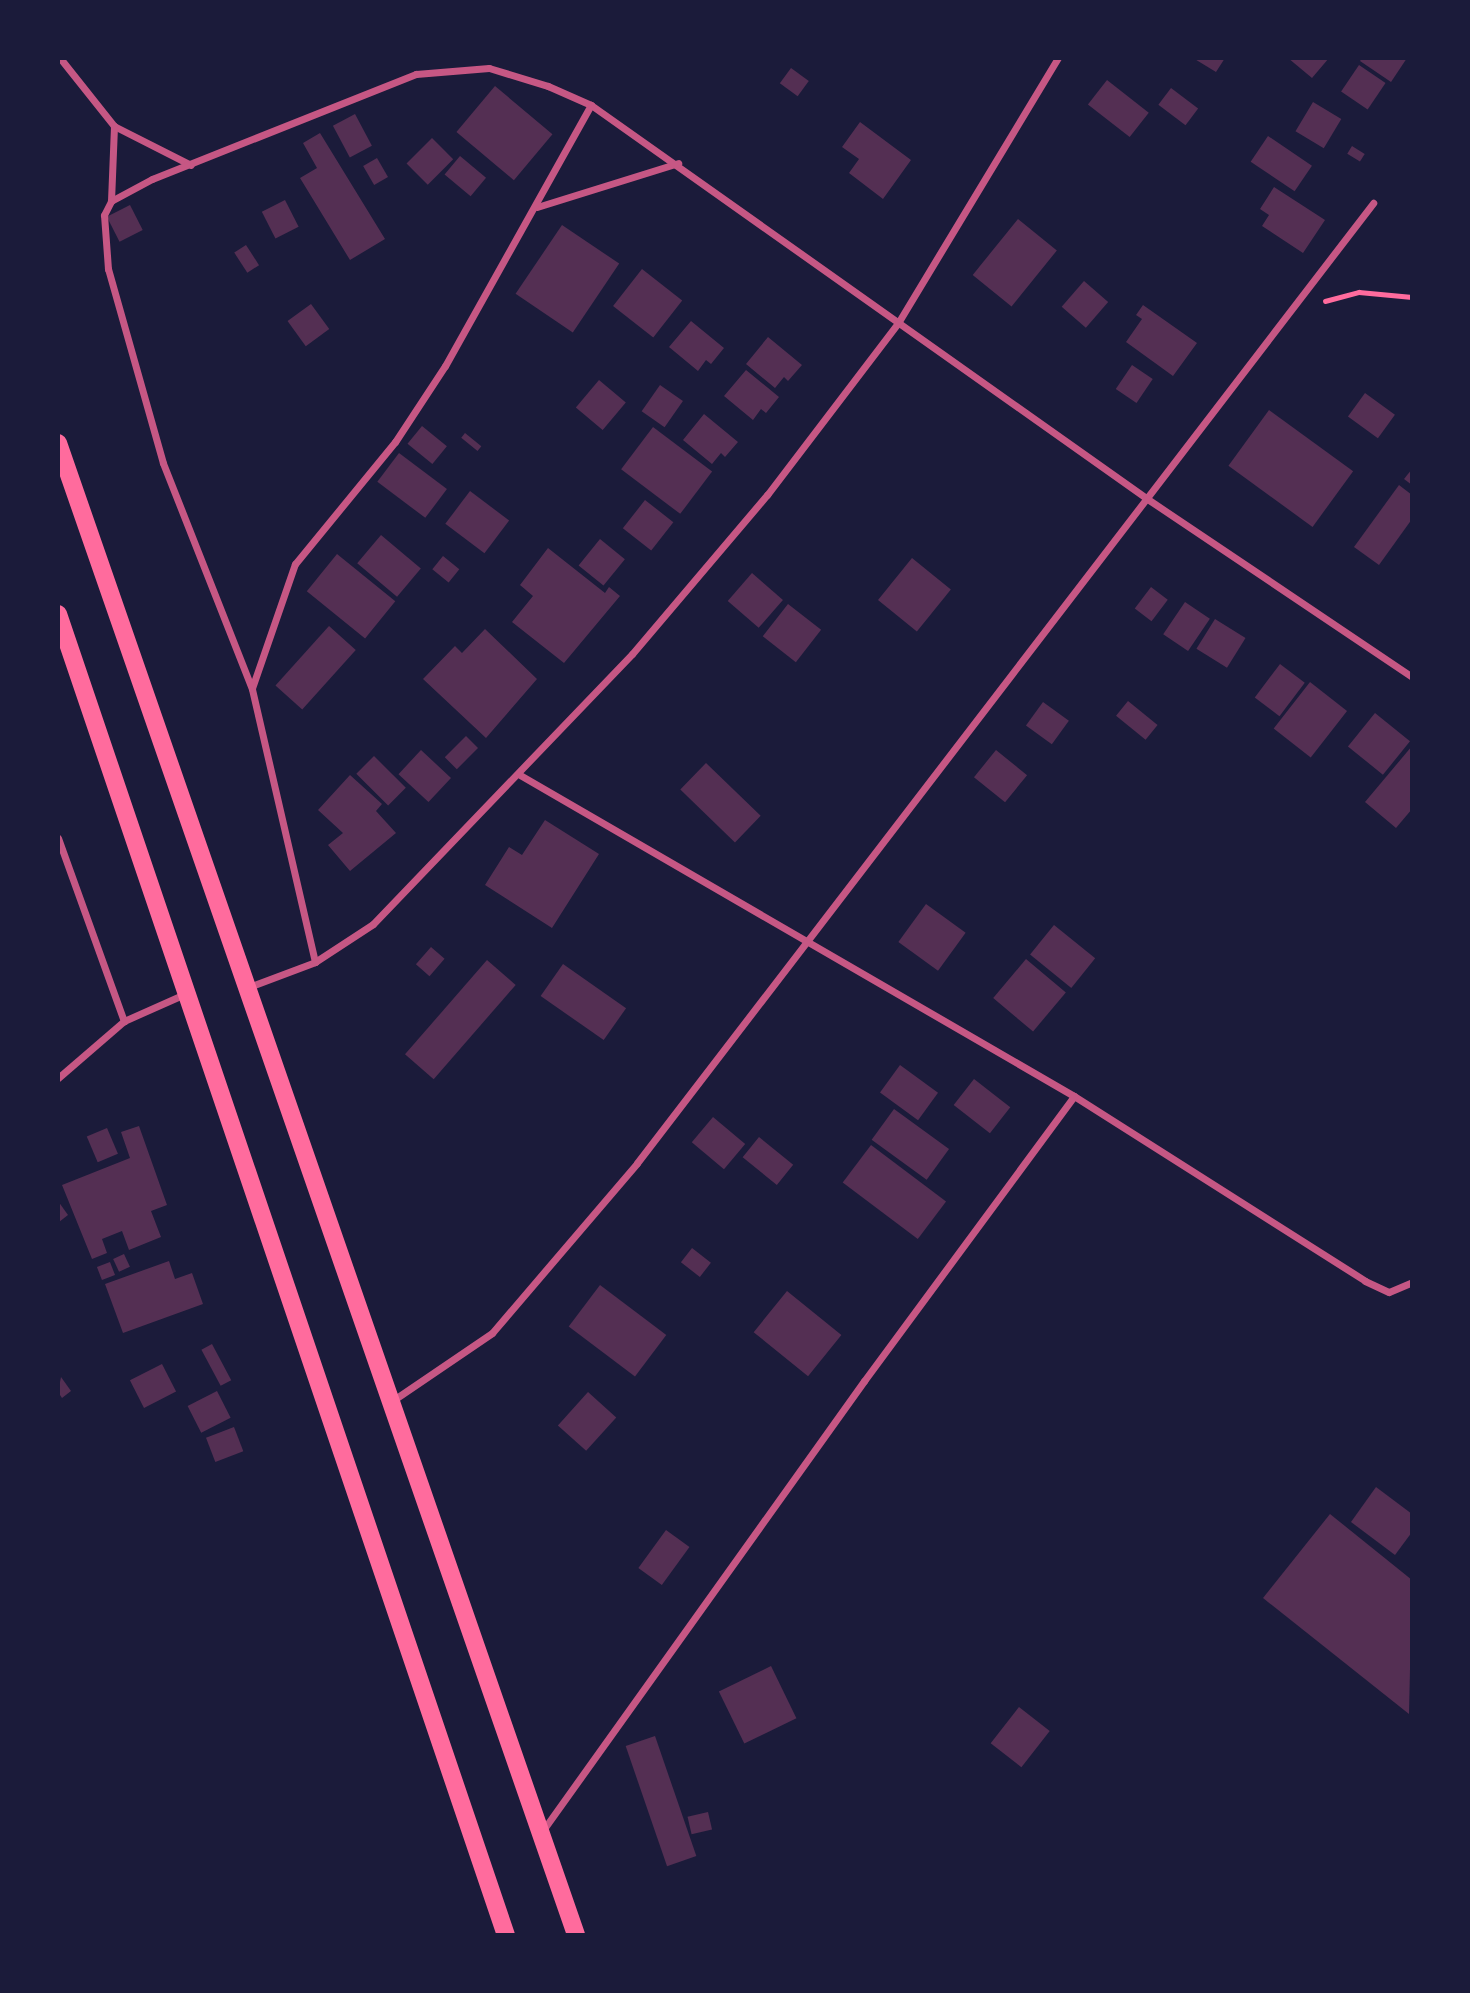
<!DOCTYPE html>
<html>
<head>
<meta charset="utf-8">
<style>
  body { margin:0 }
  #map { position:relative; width:1470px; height:1993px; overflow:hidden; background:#1b1b3a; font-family:"PT Sans Narrow",sans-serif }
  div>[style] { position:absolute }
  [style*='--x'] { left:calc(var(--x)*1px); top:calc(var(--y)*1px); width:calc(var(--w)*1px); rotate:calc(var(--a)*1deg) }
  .building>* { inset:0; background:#542f53; transform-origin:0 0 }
  .path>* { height:4.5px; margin:-2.25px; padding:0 2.25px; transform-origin:2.25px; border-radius:2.25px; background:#ff6b9d }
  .minor>* { height:7px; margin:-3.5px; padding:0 3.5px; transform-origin:3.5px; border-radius:3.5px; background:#c65784 }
  .primary>* { height:18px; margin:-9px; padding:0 9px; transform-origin:9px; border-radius:9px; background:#ff6b9d }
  span { translate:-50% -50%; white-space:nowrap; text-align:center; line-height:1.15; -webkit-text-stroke:5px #1b1b3a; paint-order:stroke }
  .frame { position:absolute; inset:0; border:60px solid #1b1b3a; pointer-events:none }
</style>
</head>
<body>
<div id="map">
  <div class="building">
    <i style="clip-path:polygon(1193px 58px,1225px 58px,1216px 72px)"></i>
    <i style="clip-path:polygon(1288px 58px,1329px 58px,1312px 78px)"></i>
    <i style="clip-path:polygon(1362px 58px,1407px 58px,1391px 82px,1360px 61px)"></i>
    <i style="left:1359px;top:65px;width:32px;height:32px;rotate:34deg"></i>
    <i style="left:791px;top:68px;width:22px;height:19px;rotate:36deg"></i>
    <i style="left:1107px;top:80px;width:53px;height:31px;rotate:38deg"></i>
    <i style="left:495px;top:86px;width:75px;height:60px;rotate:40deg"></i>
    <i style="left:1171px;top:88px;width:34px;height:21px;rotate:37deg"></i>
    <i style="left:1313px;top:102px;width:33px;height:34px;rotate:31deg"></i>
    <i style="left:355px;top:114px;width:36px;height:25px;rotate:62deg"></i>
    <i style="clip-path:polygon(860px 122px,911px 160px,883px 199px,849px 173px,859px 159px,842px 147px)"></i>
    <i style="clip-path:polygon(320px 133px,385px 239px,350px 260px,300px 178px,317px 168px,303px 143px)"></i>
    <i style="left:1268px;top:136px;width:53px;height:31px;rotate:34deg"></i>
    <i style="left:432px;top:138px;width:30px;height:36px;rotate:45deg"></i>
    <i style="left:1352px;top:146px;width:15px;height:9px;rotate:32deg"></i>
    <i style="left:460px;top:156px;width:34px;height:24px;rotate:40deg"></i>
    <i style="left:377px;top:158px;width:22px;height:16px;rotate:60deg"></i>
    <i style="clip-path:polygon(1274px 187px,1325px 220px,1303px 253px,1262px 226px,1269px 215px,1260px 209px)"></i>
    <i style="left:285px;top:200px;width:30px;height:26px;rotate:63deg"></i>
    <i style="left:130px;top:205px;width:28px;height:26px;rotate:63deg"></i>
    <i style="left:1018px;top:219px;width:50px;height:72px;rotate:39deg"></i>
    <i style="left:562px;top:225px;width:69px;height:83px;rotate:34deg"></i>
    <i style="left:246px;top:245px;width:24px;height:14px;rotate:57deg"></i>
    <i style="left:642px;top:269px;width:51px;height:47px;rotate:38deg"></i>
    <i style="left:1084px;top:281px;width:32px;height:34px;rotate:41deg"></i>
    <i style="left:311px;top:304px;width:31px;height:29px;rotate:54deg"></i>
    <i style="clip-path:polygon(1143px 305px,1197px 343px,1173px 376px,1126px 342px,1142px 319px,1136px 315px)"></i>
    <i style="clip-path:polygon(691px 321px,724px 348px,711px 364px,706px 360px,698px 371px,669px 347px)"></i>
    <i style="clip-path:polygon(768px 337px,802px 365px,788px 381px,784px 377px,775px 388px,746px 364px)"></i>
    <i style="left:1132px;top:365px;width:25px;height:29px;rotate:34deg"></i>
    <i style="clip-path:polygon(746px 370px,779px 397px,766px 413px,761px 409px,753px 420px,724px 396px)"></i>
    <i style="left:599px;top:380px;width:35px;height:36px;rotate:40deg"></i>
    <i style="left:660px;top:385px;width:28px;height:32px;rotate:35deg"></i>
    <i style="left:1365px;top:393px;width:37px;height:29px;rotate:36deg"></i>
    <i style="left:1269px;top:410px;width:104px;height:69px;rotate:36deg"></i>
    <i style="clip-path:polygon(704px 414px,738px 442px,725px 457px,721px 453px,712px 464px,683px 440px)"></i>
    <i style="left:422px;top:426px;width:32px;height:23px;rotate:39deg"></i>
    <i style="left:653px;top:427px;width:74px;height:53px;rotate:37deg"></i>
    <i style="left:465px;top:433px;width:21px;height:6px;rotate:39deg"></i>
    <i style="left:399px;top:453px;width:60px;height:36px;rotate:37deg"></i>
    <i style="clip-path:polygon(1412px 469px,1412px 485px,1404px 479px)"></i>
    <i style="clip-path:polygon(1399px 485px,1412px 495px,1412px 519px,1379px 565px,1354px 547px)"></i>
    <i style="left:470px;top:491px;width:49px;height:41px;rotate:37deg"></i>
    <i style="left:645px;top:500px;width:36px;height:36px;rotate:38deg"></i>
    <i style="left:381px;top:535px;width:52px;height:37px;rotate:40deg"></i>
    <i style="left:600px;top:539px;width:32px;height:34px;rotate:39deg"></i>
    <i style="clip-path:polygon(548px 548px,605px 593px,609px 587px,620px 596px,564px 663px,512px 622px,533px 596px,520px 585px)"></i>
    <i style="left:337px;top:554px;width:75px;height:48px;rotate:39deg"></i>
    <i style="left:443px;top:556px;width:21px;height:17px;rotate:39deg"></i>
    <i style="left:912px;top:558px;width:50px;height:54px;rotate:39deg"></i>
    <i style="left:752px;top:573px;width:41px;height:37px;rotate:41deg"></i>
    <i style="left:1151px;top:587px;width:21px;height:27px;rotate:37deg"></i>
    <i style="left:1185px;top:602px;width:30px;height:39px;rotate:34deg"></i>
    <i style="left:788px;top:604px;width:42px;height:41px;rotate:38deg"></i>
    <i style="left:1215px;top:619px;width:36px;height:35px;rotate:32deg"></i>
    <i style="left:329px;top:626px;width:36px;height:80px;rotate:42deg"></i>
    <i style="clip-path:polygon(485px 629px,537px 679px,486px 738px,423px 679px,455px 646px,462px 653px)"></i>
    <i style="left:1280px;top:664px;width:31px;height:42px;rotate:37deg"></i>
    <i style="left:1310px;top:682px;width:47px;height:59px;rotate:38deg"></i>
    <i style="left:1128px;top:701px;width:38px;height:19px;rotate:39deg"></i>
    <i style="left:1043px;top:702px;width:32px;height:29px;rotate:36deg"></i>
    <i style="left:1375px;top:713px;width:45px;height:43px;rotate:39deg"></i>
    <i style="left:466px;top:736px;width:17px;height:30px;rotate:45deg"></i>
    <i style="clip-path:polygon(1412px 746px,1412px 809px,1396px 828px,1365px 802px)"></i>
    <i style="left:421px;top:750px;width:41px;height:33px;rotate:43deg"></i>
    <i style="left:996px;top:750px;width:40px;height:35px;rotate:39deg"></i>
    <i style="left:374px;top:756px;width:45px;height:25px;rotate:45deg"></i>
    <i style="left:706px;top:763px;width:76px;height:37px;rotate:44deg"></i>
    <i style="clip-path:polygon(350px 775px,382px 804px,376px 811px,396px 833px,350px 871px,328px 845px,343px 833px,318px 810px)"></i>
    <i style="clip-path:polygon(545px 820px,599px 854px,552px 928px,485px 885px,509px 847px,522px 855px)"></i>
    <i style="left:926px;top:904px;width:49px;height:47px;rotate:36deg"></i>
    <i style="left:1054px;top:925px;width:53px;height:38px;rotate:39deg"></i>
    <i style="left:431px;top:947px;width:18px;height:23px;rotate:41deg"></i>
    <i style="left:1026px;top:959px;width:52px;height:51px;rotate:40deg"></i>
    <i style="left:487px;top:960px;width:38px;height:125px;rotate:41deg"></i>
    <i style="left:563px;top:964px;width:77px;height:39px;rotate:35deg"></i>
    <i style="left:900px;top:1065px;width:47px;height:34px;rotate:36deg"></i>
    <i style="left:974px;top:1079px;width:46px;height:33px;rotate:38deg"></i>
    <i style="left:894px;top:1109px;width:68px;height:38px;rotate:36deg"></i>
    <i style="left:713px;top:1117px;width:42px;height:33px;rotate:40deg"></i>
    <i style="clip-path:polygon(139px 1126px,167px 1205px,151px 1211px,161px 1237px,129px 1250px,122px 1231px,102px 1239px,107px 1253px,92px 1259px,62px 1185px,130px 1158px,121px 1132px)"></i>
    <i style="left:107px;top:1128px;width:28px;height:22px;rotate:67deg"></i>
    <i style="left:759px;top:1137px;width:44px;height:26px;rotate:39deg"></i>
    <i style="left:871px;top:1145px;width:94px;height:47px;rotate:37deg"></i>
    <i style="clip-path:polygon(58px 1201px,68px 1215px,59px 1222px,58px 1221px)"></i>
    <i style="left:692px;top:1248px;width:24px;height:18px;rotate:38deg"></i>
    <i style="left:124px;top:1254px;width:14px;height:12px;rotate:65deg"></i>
    <i style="clip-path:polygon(169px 1261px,175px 1279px,192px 1273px,203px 1304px,123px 1333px,105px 1284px)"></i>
    <i style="left:110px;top:1262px;width:14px;height:14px;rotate:69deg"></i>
    <i style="left:600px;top:1285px;width:83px;height:52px;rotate:37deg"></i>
    <i style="left:787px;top:1291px;width:70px;height:53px;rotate:39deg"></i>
    <i style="left:212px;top:1344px;width:41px;height:12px;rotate:62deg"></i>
    <i style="left:162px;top:1364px;width:31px;height:36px;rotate:63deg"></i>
    <i style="clip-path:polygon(61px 1377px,71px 1391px,62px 1398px,58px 1392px)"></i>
    <i style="left:217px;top:1391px;width:30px;height:33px;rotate:63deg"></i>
    <i style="left:588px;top:1392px;width:38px;height:45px;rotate:42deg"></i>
    <i style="left:234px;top:1427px;width:26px;height:30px;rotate:69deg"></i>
    <i style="clip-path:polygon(1376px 1487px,1412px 1514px,1412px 1532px,1395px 1555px,1351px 1522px)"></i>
    <i style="clip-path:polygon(1330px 1514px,1412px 1580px,1409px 1714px,1263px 1598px)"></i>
    <i style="left:666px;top:1530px;width:29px;height:47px;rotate:36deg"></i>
    <i style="left:771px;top:1666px;width:58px;height:58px;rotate:64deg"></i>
    <i style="left:1019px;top:1707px;width:39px;height:46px;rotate:38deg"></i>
    <i style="left:655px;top:1736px;width:127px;height:31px;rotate:71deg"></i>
    <i style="left:708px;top:1812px;width:18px;height:21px;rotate:77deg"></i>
  </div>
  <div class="path">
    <i style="--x:1325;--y:301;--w:35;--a:-15"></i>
    <i style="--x:1359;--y:292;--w:53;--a:5.4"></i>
  </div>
  <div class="minor">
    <i style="--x:60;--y:58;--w:87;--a:51.5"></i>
    <i style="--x:114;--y:126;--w:86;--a:26.9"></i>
    <i style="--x:111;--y:201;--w:75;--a:-87.7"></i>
    <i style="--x:537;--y:207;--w:148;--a:-17.3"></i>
    <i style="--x:252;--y:688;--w:131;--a:-70.9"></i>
    <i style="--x:295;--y:564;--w:158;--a:-50.7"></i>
    <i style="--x:395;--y:442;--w:91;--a:-56.7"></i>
    <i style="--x:445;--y:366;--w:299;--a:-60.8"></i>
    <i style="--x:520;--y:775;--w:640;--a:30.09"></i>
    <i style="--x:1074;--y:1096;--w:345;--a:32.4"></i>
    <i style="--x:1365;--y:1281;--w:26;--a:25"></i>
    <i style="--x:1389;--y:1292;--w:25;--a:-23"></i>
    <i style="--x:58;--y:838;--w:195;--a:70.2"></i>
    <i style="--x:315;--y:962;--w:280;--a:-103"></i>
    <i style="--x:252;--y:689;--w:243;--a:-111.5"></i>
    <i style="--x:163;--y:463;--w:202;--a:-105.8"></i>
    <i style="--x:108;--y:269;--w:54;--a:-94.2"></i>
    <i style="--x:104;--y:215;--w:16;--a:-63"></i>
    <i style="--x:111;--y:201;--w:47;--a:-28.2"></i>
    <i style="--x:152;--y:179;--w:284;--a:-21.7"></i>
    <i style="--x:416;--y:74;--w:73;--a:-4.7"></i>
    <i style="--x:489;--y:68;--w:62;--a:17"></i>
    <i style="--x:548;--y:86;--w:47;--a:23.8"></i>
    <i style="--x:591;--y:105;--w:680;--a:35.3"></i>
    <i style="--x:1146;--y:498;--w:321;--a:33.9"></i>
    <i style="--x:249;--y:987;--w:71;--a:-20.7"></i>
    <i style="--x:315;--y:962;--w:69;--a:-33.2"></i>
    <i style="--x:373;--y:924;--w:374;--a:-46.2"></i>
    <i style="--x:632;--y:654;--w:209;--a:-49.7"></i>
    <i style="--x:767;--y:495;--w:216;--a:-52.7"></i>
    <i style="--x:898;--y:323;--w:310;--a:-58.9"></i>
    <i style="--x:58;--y:1078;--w:87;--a:-40.8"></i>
    <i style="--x:124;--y:1021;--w:69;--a:-24"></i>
    <i style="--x:392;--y:1401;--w:121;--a:-34.2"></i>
    <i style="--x:492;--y:1333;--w:223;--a:-49.5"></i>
    <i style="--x:637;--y:1163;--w:1210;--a:-52.52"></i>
    <i style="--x:541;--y:1833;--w:556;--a:-54.45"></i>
    <i style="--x:864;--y:1381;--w:354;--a:-53.6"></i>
  </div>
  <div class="primary">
    <i style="--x:58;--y:443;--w:1579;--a:70.85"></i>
    <i style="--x:58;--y:614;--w:1395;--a:71.27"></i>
  </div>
  <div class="frame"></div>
</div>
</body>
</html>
